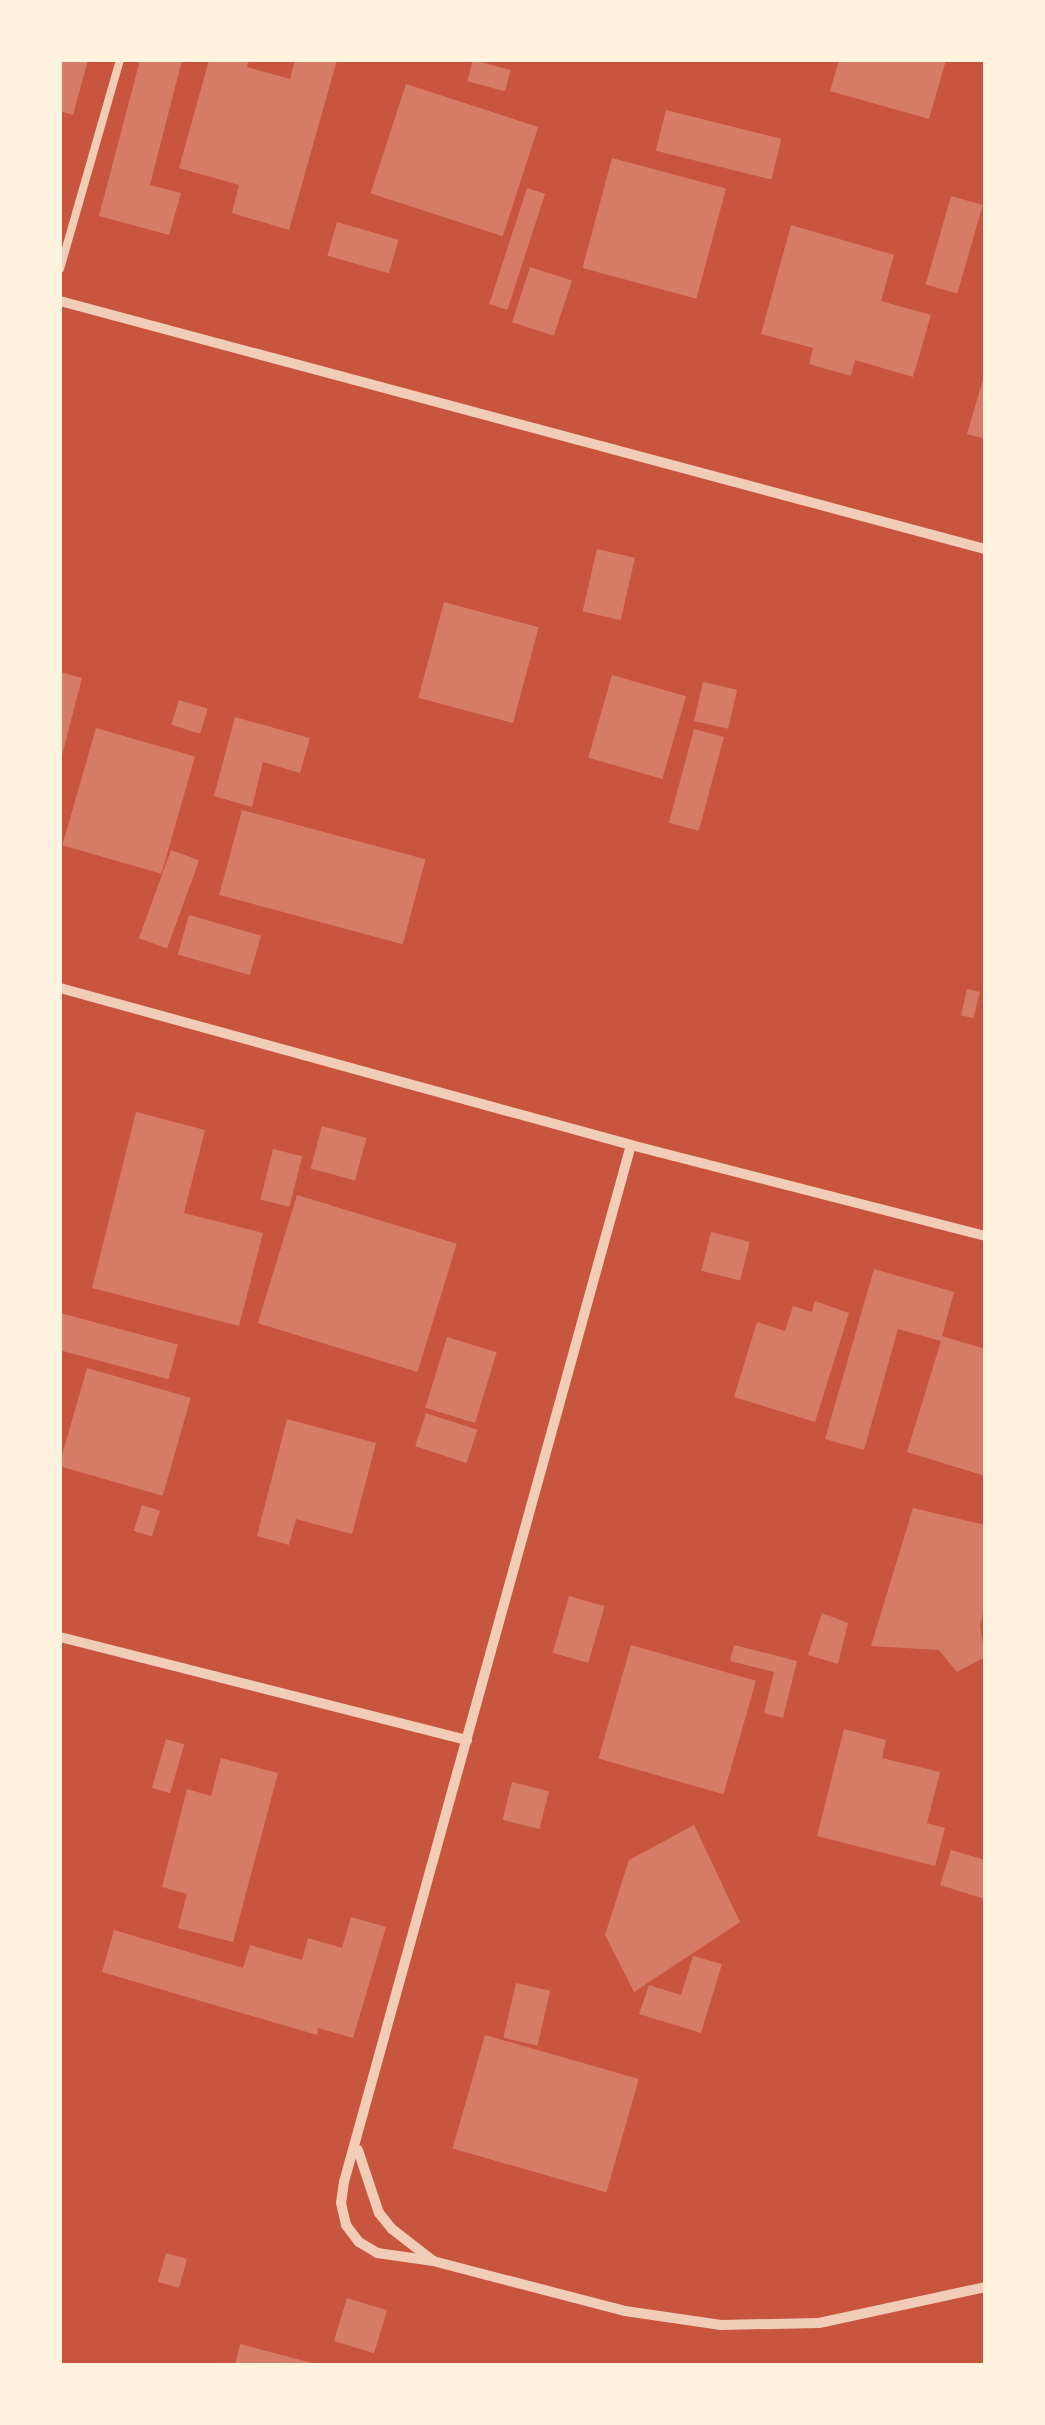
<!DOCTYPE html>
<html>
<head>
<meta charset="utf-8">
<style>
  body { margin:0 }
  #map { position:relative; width:1045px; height:2425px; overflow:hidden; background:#c8553d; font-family:"Noto Serif",serif }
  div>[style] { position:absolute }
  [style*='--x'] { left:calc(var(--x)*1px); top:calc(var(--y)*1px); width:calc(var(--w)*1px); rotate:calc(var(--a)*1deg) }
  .building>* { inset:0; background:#d67c66; transform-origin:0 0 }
  .service>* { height:8px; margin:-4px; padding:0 4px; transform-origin:4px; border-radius:4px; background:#f1ccb7 }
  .minor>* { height:10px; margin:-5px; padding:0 5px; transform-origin:5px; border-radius:5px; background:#f1ccb7 }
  span { translate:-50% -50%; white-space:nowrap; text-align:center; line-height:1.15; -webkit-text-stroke:10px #fff3e0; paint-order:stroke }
  .frame { position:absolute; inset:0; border:62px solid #fff3e0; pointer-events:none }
</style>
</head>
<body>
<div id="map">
  <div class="building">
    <i style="clip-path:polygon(60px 60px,88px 60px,73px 115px,60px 111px)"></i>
    <i style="clip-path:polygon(140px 60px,182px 60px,150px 185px,181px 193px,169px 235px,99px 216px)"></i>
    <i style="clip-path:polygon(209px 60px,249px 60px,247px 67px,290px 79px,295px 60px,337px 60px,289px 230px,232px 213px,239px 185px,179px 168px)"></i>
    <i style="left:473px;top:60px;width:39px;height:22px;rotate:15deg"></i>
    <i style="clip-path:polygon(839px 60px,946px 60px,929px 119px,830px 91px)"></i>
    <i style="left:406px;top:84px;width:139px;height:115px;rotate:18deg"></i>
    <i style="left:666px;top:110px;width:119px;height:42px;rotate:14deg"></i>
    <i style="left:612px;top:158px;width:118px;height:114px;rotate:15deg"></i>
    <i style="left:527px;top:188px;width:19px;height:122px;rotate:18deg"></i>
    <i style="left:951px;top:196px;width:33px;height:92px;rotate:16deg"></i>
    <i style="left:337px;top:222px;width:64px;height:35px;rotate:16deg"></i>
    <i style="clip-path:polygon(791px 225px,894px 255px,881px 301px,931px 315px,913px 377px,855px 360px,851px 376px,809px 364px,813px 348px,761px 334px)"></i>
    <i style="left:530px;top:267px;width:44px;height:58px;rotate:18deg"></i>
    <i style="clip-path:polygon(984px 376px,985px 376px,985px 439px,967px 434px)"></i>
    <i style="left:597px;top:549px;width:39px;height:64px;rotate:13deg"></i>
    <i style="left:444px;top:602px;width:98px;height:99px;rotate:15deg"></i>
    <i style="clip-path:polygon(60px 672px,82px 678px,61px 759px,60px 759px)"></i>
    <i style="left:612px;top:675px;width:77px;height:86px;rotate:16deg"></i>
    <i style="left:703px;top:682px;width:35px;height:40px;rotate:13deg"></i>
    <i style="left:179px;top:700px;width:30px;height:26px;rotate:17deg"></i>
    <i style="clip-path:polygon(235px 717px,310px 738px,300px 773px,263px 762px,252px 807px,214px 796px)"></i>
    <i style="left:96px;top:728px;width:103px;height:122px;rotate:16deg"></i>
    <i style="left:694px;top:729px;width:31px;height:97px;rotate:15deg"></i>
    <i style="left:242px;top:810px;width:190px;height:88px;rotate:15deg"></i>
    <i style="left:171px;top:850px;width:30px;height:94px;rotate:20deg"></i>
    <i style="left:189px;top:915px;width:75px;height:41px;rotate:16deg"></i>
    <i style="left:967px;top:989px;width:13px;height:27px;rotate:13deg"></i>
    <i style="clip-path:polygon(136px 1112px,205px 1130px,184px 1213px,263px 1233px,239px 1326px,92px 1288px)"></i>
    <i style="left:322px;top:1126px;width:46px;height:44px;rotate:15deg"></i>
    <i style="left:273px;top:1149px;width:30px;height:52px;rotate:14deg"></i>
    <i style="left:297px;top:1195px;width:167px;height:134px;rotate:17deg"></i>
    <i style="left:711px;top:1232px;width:40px;height:40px;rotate:14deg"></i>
    <i style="clip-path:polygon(874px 1269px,954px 1292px,942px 1336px,985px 1349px,985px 1476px,907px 1452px,941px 1341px,898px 1329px,864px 1450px,825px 1439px)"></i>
    <i style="clip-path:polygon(815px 1301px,849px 1313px,815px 1422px,734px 1397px,757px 1322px,785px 1331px,793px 1306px,812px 1312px)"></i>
    <i style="left:60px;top:1313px;width:122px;height:36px;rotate:15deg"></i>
    <i style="left:447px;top:1337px;width:52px;height:74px;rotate:17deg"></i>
    <i style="left:87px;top:1368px;width:108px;height:102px;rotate:16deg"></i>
    <i style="left:426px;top:1413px;width:54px;height:35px;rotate:18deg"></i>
    <i style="clip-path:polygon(287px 1419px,376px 1443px,352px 1534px,296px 1519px,289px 1545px,257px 1536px)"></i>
    <i style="left:142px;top:1505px;width:19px;height:27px;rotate:18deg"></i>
    <i style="clip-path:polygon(913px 1508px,985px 1525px,985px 1605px,980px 1626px,985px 1657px,957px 1672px,939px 1650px,871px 1646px)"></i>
    <i style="left:569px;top:1596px;width:37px;height:59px;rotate:16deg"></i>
    <i style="clip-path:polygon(822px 1613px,848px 1623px,838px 1664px,808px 1655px)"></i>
    <i style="left:631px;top:1645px;width:130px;height:118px;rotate:16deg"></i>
    <i style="clip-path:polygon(734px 1645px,797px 1661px,783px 1718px,764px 1713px,774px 1672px,730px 1661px)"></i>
    <i style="clip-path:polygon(844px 1729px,886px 1740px,882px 1758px,940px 1772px,927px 1823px,945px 1828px,935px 1866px,817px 1836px)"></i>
    <i style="left:166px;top:1739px;width:19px;height:51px;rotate:16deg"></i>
    <i style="clip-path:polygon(221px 1758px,278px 1773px,233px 1942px,178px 1928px,187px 1894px,162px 1887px,187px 1789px,211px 1796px)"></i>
    <i style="left:512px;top:1782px;width:38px;height:39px;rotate:14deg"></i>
    <i style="clip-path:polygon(694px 1825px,740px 1922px,634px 1992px,605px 1935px,629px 1860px)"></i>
    <i style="clip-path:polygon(951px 1850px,985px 1860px,985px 1899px,940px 1885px)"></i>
    <i style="clip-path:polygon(351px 1917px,386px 1927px,353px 2038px,318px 2028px,317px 2035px,102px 1972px,114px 1930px,243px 1968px,250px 1945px,302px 1960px,308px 1938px,342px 1948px)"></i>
    <i style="clip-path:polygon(693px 1956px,722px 1964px,701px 2033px,639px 2014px,649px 1985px,681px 1995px)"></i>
    <i style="left:516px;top:1983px;width:35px;height:56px;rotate:13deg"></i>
    <i style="left:485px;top:2035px;width:160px;height:118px;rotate:16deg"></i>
    <i style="left:166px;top:2253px;width:22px;height:30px;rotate:16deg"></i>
    <i style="left:347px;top:2298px;width:42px;height:45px;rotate:17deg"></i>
    <i style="clip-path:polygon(240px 2344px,316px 2364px,316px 2365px,235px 2365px)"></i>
  </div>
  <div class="service">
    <i style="--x:60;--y:269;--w:217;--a:-74"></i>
  </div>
  <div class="minor">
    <i style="--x:60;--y:301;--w:958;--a:15.01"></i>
    <i style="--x:60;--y:988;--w:592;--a:15.37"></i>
    <i style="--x:631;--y:1145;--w:366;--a:14.4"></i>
    <i style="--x:631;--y:1145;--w:1076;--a:105.47"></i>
    <i style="--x:344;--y:2182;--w:21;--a:98"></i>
    <i style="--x:341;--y:2203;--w:23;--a:77"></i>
    <i style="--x:346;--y:2225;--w:21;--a:53"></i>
    <i style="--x:359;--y:2242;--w:21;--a:31"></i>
    <i style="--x:377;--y:2253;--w:57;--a:8.1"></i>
    <i style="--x:433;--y:2261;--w:198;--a:14.6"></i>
    <i style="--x:625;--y:2311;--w:97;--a:8.3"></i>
    <i style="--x:721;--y:2325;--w:98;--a:-1.2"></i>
    <i style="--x:819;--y:2323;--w:170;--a:-12.2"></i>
    <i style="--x:60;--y:1637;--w:420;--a:14.2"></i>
    <i style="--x:358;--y:2150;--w:66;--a:71.6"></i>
    <i style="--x:379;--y:2213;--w:21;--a:51"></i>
    <i style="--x:392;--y:2229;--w:51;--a:37.8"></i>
  </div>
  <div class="frame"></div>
</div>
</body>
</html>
